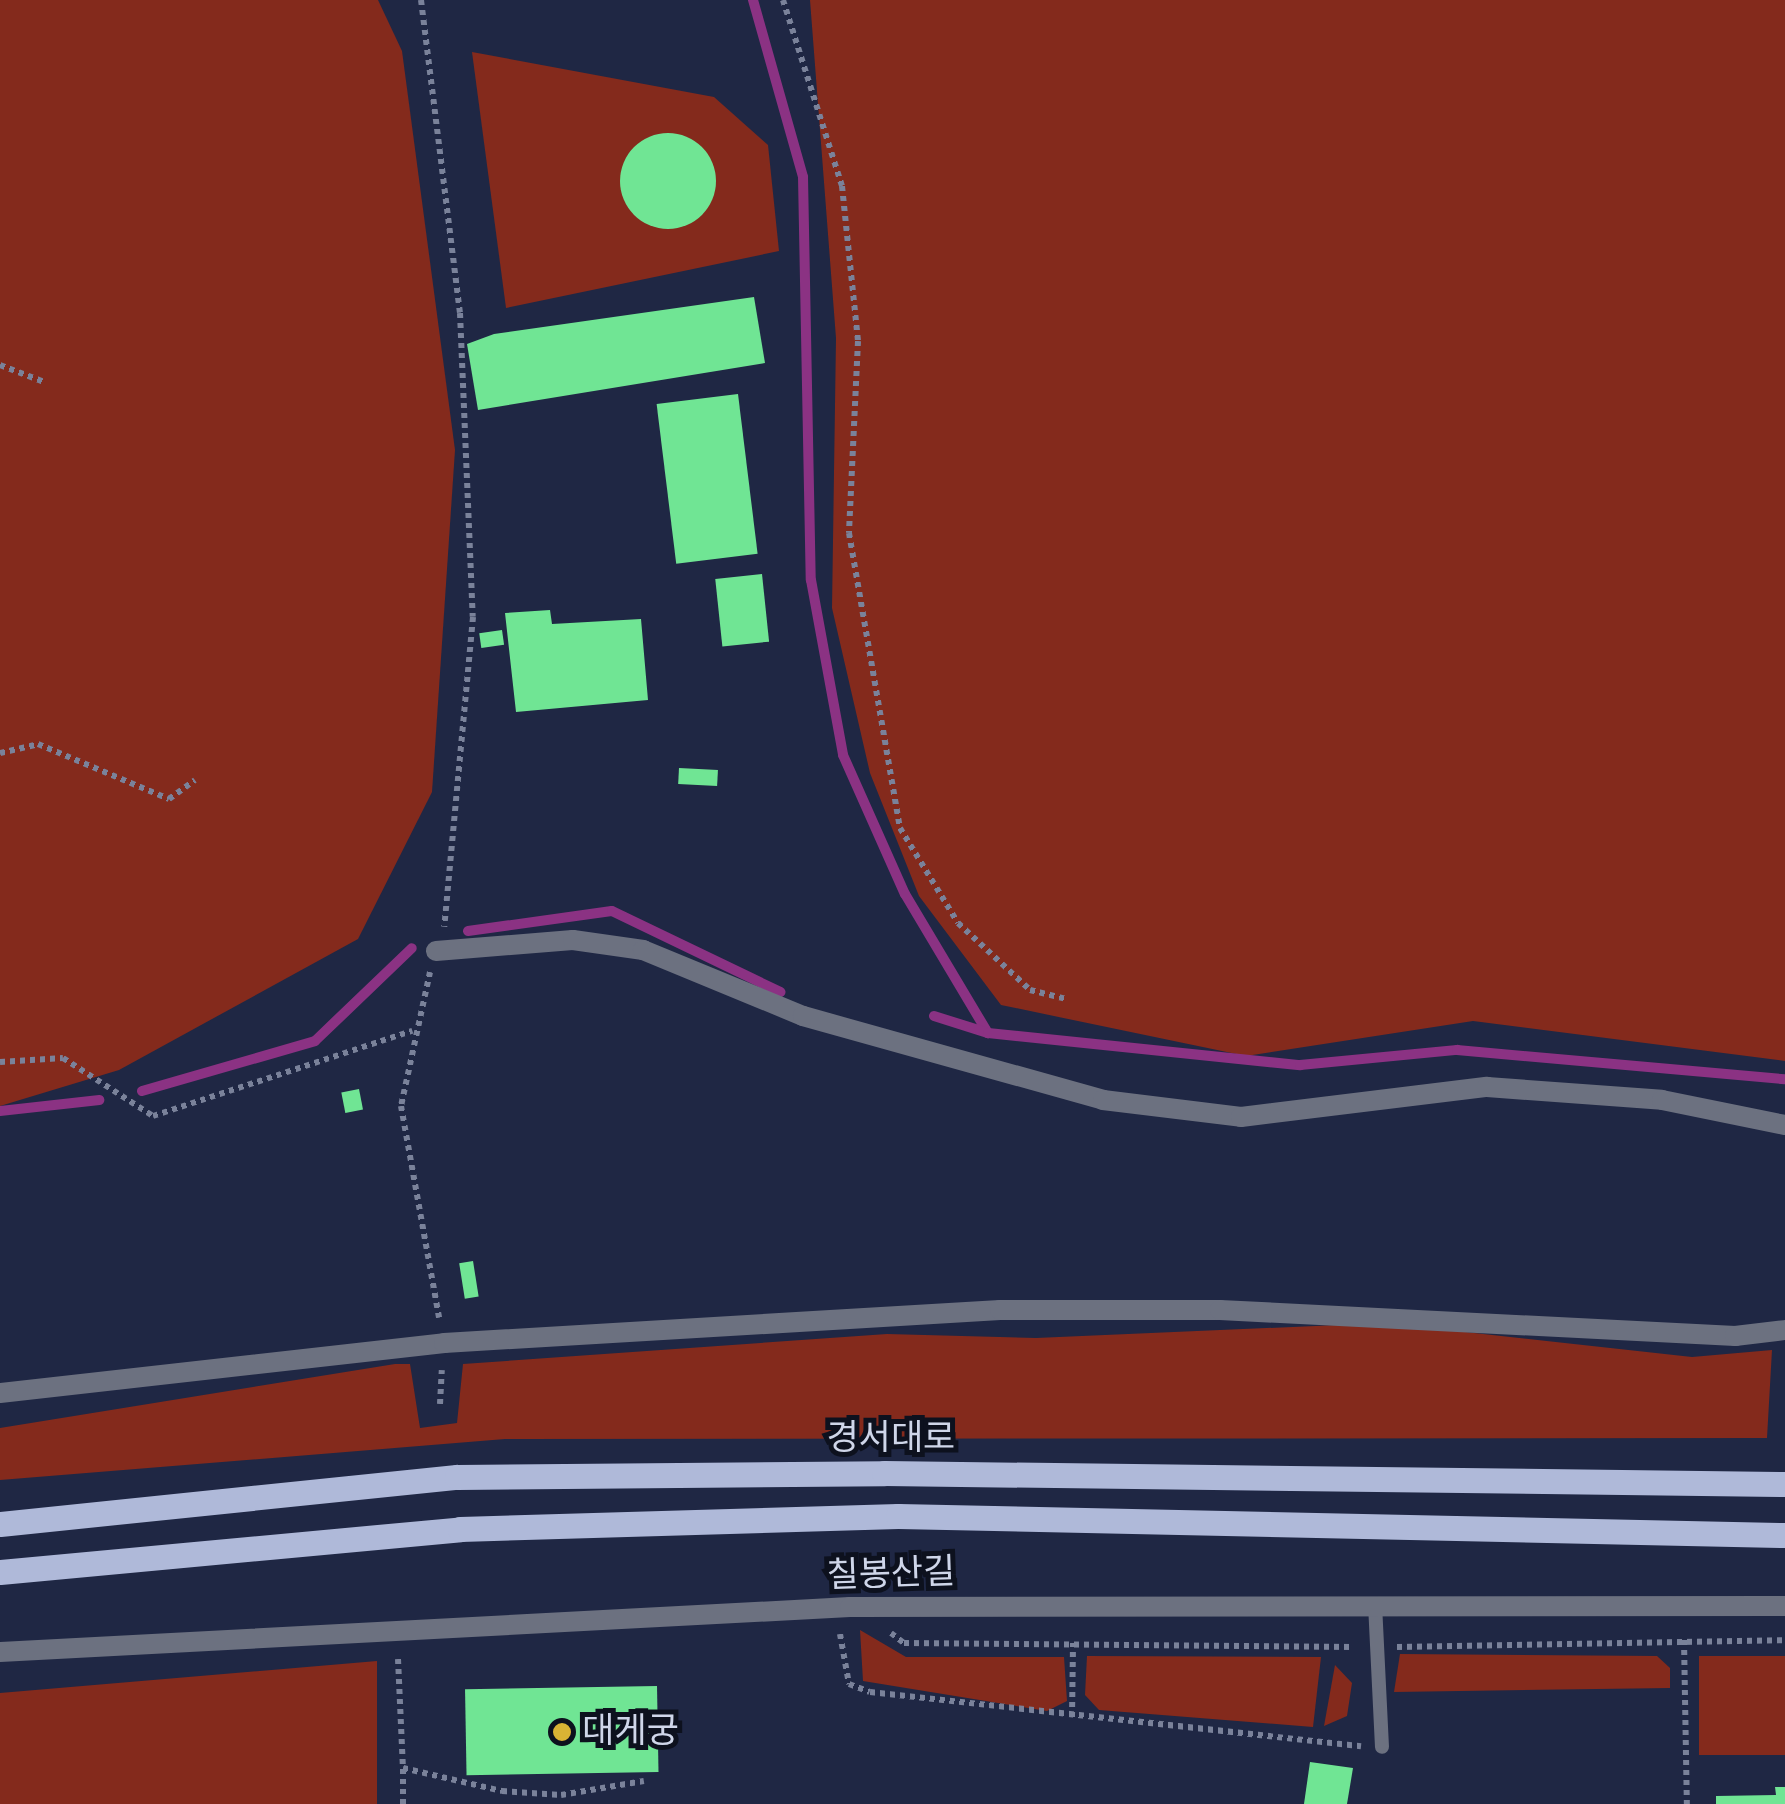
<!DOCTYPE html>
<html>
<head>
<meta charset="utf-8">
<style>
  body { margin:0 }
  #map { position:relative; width:1785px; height:1804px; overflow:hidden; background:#1f2744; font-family:"Alegreya Sans","Noto Sans KR",sans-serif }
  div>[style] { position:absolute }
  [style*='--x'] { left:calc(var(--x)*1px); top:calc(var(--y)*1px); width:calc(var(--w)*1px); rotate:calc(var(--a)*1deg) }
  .green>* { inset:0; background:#842a1c; transform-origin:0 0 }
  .stream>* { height:10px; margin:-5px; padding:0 5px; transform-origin:5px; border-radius:5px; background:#8b3283 }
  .building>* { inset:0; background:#70e594; transform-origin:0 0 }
  .round { border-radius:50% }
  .path>* { height:6px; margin-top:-3px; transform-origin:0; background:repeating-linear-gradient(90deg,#7a829a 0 5px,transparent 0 10px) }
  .service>* { height:14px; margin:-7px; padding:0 7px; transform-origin:7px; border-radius:7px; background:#6c7180 }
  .minor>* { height:20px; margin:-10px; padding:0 10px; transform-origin:10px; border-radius:10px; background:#6c7180 }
  .tertiary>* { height:20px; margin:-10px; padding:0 10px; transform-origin:10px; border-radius:10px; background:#6c7180 }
  .primary>* { height:25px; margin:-12.5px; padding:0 12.5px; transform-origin:12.5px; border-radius:12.5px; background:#afb9d9 }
  .dots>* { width:28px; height:28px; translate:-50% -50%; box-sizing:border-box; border:5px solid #0d111e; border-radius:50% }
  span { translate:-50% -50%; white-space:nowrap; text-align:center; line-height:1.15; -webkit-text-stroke:10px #0d111e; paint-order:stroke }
  .street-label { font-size:35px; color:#cfd6e9 }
  .poi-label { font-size:35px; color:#cfd6e9 }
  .left { translate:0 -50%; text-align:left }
</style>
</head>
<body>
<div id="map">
  <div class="green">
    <i style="clip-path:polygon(0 0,378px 0,402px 51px,455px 450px,432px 792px,358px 939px,119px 1070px,0 1106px)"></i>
    <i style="clip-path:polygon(810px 0,1785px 0,1785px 1061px,1473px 1021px,1246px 1056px,1001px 1005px,919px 896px,870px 773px,832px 608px,836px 338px)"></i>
    <i style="clip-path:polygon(472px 52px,714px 97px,768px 145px,779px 251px,506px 308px)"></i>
    <i style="clip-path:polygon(1384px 1323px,1692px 1357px,1772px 1350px,1767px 1438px,505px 1439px,0 1480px,0 1428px,395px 1364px,410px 1364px,420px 1428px,457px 1423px,463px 1364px,887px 1334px,1036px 1338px)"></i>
    <i style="clip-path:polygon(860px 1630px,906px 1657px,1064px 1657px,1067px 1701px,1047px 1711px,863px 1681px)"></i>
    <i style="clip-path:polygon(1400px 1654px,1657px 1656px,1670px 1668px,1670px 1688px,1394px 1692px)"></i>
    <i style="clip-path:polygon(1087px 1656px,1321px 1657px,1313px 1727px,1099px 1710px,1085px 1695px)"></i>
    <i style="left:1785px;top:1656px;width:99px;height:86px;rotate:90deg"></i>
    <i style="clip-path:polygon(377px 1661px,377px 1804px,0 1804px,0 1693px)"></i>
    <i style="clip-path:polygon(1335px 1665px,1352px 1683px,1347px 1716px,1324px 1726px)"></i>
  </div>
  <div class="stream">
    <i style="--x:753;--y:0;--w:184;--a:74.2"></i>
    <i style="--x:803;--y:177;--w:403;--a:88.9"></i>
    <i style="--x:811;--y:580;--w:178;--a:79.6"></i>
    <i style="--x:843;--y:755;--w:152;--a:66"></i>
    <i style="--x:905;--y:894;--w:162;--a:59.2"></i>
    <i style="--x:468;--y:931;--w:145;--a:-7.9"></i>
    <i style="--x:612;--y:911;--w:187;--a:25.7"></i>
    <i style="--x:934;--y:1016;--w:57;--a:17.5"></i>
    <i style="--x:988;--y:1033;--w:314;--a:5.9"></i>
    <i style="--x:1300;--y:1065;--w:158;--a:-5.5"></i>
    <i style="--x:1457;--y:1050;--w:329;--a:5.1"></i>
    <i style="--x:142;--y:1091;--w:180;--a:-16.1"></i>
    <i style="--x:315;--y:1041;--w:134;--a:-43.8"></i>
    <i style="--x:0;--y:1111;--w:100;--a:-6.3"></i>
  </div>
  <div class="building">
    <i class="round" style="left:620px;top:133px;width:96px;height:96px"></i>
    <i style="clip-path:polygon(754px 297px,765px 363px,478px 410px,467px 344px,494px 334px)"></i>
    <i style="left:738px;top:394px;width:161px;height:82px;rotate:83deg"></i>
    <i style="left:762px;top:574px;width:68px;height:47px;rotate:84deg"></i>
    <i style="clip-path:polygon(550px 610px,552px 624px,641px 619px,648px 700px,516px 712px,505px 613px)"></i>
    <i style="left:502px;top:630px;width:15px;height:23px;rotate:82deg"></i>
    <i style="left:679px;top:768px;width:39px;height:16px;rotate:3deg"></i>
    <i style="left:359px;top:1089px;width:21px;height:18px;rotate:79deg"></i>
    <i style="left:473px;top:1261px;width:36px;height:14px;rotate:81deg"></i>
    <i style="left:657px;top:1686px;width:86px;height:192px;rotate:89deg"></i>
    <i style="clip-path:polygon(1310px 1762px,1353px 1768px,1347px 1804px,1304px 1804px)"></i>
    <i style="clip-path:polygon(1775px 1787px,1785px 1787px,1785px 1804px,1716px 1804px,1716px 1796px,1776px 1795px)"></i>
  </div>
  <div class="path">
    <i style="--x:421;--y:0;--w:315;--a:82.9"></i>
    <i style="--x:460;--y:313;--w:304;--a:87.6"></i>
    <i style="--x:473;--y:617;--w:311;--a:95.3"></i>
    <i style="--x:783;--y:0;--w:195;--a:72.4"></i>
    <i style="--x:842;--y:186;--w:156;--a:84.1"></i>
    <i style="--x:858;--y:341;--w:192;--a:92.7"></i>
    <i style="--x:849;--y:533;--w:299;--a:80.2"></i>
    <i style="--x:900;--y:828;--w:111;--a:58.6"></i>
    <i style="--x:958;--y:923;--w:98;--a:42.9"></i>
    <i style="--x:1030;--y:990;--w:37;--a:14"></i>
    <i style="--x:0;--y:365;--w:47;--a:21.1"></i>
    <i style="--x:0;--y:753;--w:39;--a:-13"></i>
    <i style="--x:38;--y:744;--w:142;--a:22.8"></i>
    <i style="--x:169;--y:799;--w:32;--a:-36"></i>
    <i style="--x:430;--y:972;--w:137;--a:102.2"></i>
    <i style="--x:401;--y:1106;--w:215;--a:79.8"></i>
    <i style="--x:0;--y:1062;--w:63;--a:-3.6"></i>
    <i style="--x:63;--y:1058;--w:107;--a:32.8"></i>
    <i style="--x:153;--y:1116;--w:273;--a:-18.2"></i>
    <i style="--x:440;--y:1404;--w:34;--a:-87"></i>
    <i style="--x:891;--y:1633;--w:16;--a:38"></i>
    <i style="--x:904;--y:1643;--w:450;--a:0.5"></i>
    <i style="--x:840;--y:1634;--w:51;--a:79.8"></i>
    <i style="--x:849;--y:1684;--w:22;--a:21"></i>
    <i style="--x:870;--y:1692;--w:494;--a:6.3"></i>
    <i style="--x:1684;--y:1640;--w:164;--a:89"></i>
    <i style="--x:1397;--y:1647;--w:388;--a:-1"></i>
    <i style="--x:398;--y:1659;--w:109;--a:87.4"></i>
    <i style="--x:403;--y:1768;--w:102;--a:13.1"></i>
    <i style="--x:502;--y:1791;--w:59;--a:3.9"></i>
    <i style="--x:561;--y:1795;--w:84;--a:-9.6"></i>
    <i style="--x:1072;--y:1717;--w:74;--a:-89.2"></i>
    <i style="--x:403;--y:1804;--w:36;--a:-90"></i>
  </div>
  <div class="service">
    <i style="--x:1375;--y:1604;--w:143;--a:87.2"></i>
  </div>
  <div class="minor">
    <i style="--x:436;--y:951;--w:137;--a:-4.6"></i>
    <i style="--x:573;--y:940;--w:71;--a:8.1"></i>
    <i style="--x:643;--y:950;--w:173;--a:22.4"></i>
    <i style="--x:803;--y:1016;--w:312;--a:15.6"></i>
    <i style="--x:1103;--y:1100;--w:139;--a:7"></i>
    <i style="--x:1241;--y:1117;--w:248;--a:-7"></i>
    <i style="--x:1487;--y:1087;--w:175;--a:4.2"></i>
    <i style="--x:1662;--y:1100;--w:126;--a:11.5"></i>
    <i style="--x:0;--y:1393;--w:447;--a:-6.4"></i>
    <i style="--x:444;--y:1343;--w:557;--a:-3.4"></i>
    <i style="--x:1000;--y:1310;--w:220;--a:0"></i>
    <i style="--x:1220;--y:1310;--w:516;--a:2.89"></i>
    <i style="--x:1735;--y:1336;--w:50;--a:-6.8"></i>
  </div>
  <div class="tertiary">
    <i style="--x:0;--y:1652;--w:851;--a:-3.03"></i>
    <i style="--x:850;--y:1607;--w:935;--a:-0.06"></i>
  </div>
  <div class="primary">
    <i style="--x:0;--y:1524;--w:459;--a:-5.9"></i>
    <i style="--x:457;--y:1477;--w:427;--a:-0.5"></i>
    <i style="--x:884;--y:1473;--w:901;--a:0.7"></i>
    <i style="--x:0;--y:1572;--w:462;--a:-5.3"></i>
    <i style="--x:460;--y:1529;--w:438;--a:-1.7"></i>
    <i style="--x:898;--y:1516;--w:887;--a:1.23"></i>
  </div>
  <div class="dots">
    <i style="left:562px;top:1732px;background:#d9b334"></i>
  </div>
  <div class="street-label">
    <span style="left:891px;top:1439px">경서대로</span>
    <span style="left:891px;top:1575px;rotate:-2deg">칠봉산길</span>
  </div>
  <div class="poi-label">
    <span class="left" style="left:582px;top:1732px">대게궁</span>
  </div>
</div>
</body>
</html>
